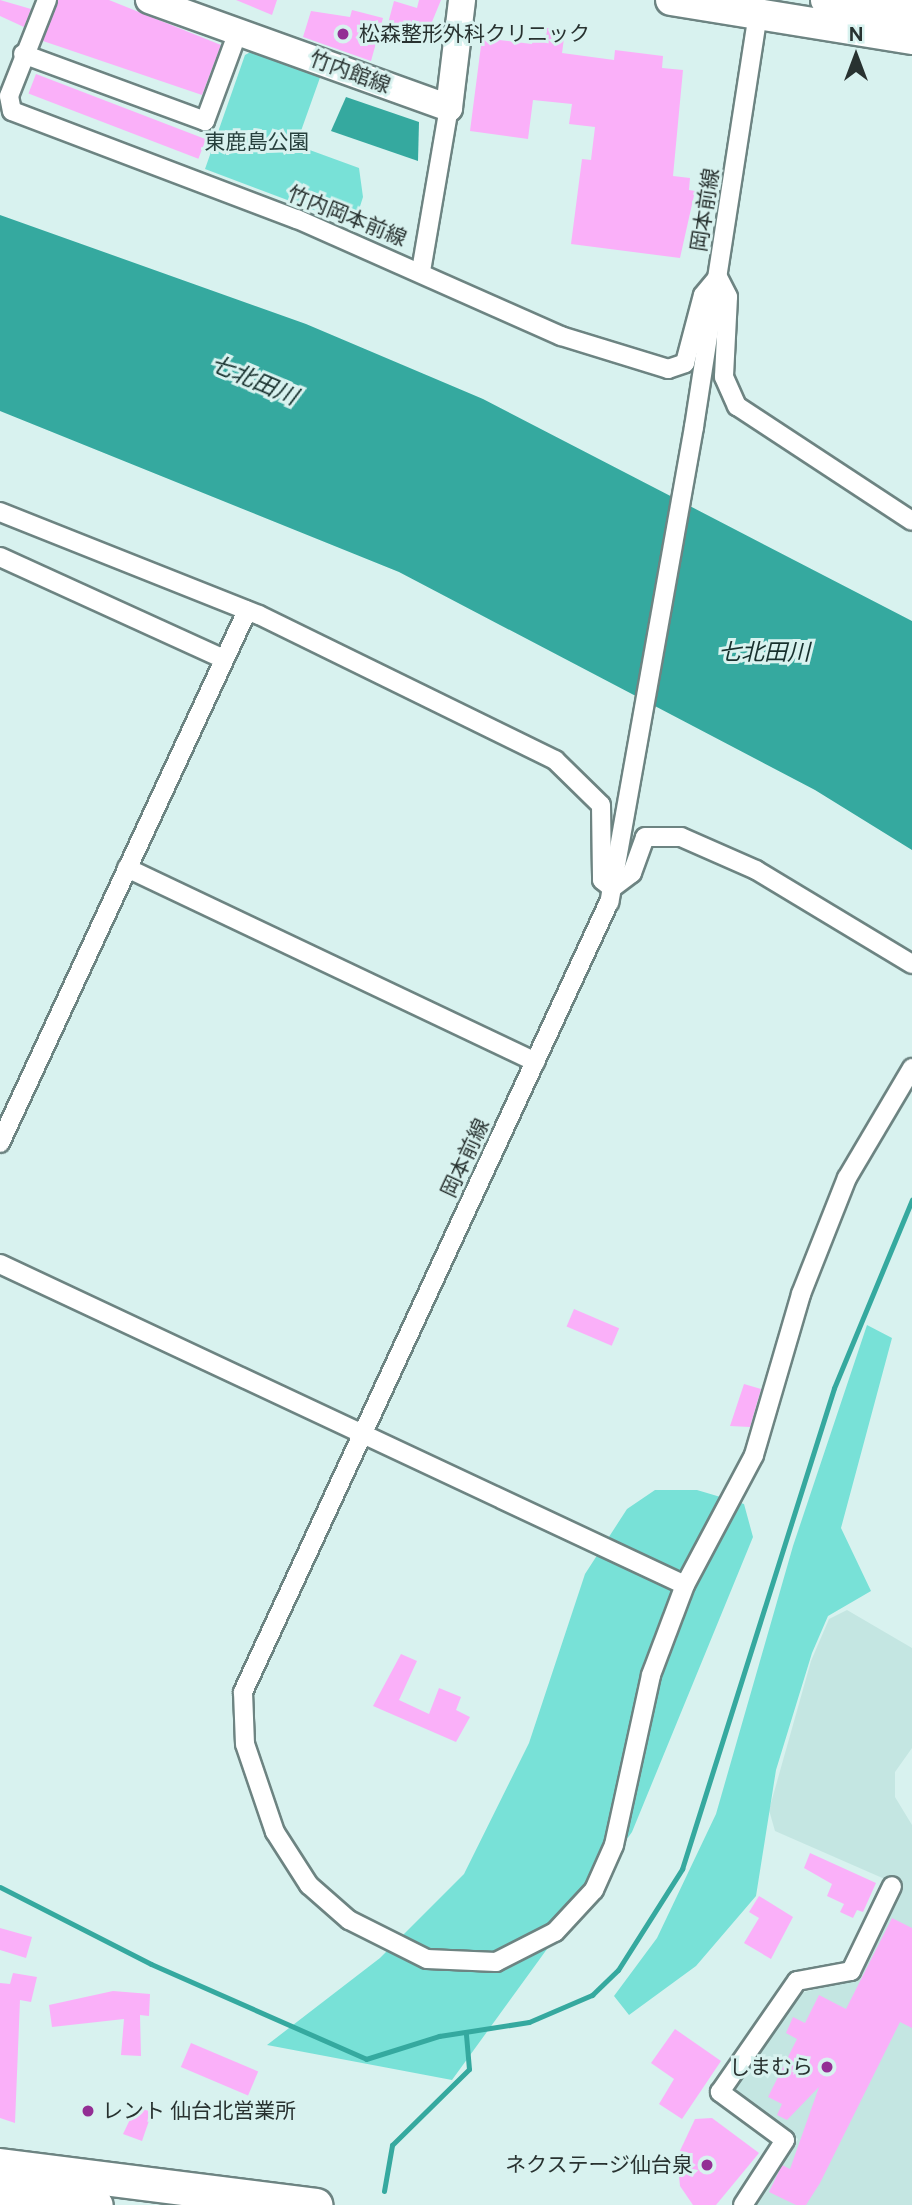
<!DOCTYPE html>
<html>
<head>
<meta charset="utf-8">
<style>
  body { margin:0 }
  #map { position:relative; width:912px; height:2205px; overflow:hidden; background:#d8f2ef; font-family:Figtree,"Noto Sans JP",sans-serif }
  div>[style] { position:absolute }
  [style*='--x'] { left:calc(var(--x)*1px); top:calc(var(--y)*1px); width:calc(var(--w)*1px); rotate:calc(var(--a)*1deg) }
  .built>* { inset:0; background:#c4e6e2 }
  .green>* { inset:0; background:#78e1d7 }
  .water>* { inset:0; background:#35a99f }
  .stream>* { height:5px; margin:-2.5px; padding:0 2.5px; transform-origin:2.5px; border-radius:2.5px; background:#35a99f }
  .building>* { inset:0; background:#fab0f9; transform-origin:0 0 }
  .roads { filter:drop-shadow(2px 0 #6d8482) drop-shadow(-2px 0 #6d8482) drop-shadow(0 2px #6d8482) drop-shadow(0 -2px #6d8482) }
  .street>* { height:18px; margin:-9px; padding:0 9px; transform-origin:9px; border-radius:9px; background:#fff }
  .secondary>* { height:26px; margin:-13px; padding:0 13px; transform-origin:13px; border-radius:13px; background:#fff }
  .primary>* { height:30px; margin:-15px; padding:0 15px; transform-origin:15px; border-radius:15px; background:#fff }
  .highway>* { height:33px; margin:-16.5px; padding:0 16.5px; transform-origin:16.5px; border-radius:16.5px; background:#fff }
  .dots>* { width:19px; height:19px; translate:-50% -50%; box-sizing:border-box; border:4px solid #d8f2ef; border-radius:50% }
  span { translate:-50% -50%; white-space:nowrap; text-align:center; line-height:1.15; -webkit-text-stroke:6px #d8f2ef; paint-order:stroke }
  .poi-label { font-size:21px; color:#283230 }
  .left { translate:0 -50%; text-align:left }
  .right { translate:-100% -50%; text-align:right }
  .street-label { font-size:21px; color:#283230 }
  .park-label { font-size:21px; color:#27403d }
  .water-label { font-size:23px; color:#17302d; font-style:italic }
  .north { position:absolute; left:821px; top:21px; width:70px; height:70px; -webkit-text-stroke:5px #d8f2ef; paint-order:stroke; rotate:0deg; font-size:19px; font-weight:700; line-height:28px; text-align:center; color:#283230 }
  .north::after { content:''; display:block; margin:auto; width:24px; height:32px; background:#283230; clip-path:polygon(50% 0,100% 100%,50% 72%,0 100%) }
</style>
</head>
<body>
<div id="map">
  <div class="built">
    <i style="clip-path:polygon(847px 1610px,912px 1648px,912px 1748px,895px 1772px,895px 1797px,912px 1825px,912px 2205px,754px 2205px,798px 2139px,732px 2093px,797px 1994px,858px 1978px,903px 1887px,775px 1831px,769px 1810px,811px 1661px,829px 1619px)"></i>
  </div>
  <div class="green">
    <i style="clip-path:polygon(258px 48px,322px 72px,296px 145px,359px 168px,363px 197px,354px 225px,205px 169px,245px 55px)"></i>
    <i style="clip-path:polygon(867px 1325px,892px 1338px,841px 1528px,871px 1591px,828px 1616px,812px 1653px,776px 1770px,756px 1896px,696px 1966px,629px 2015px,614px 1996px,657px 1938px,716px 1814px,793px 1546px)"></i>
    <i style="clip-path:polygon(655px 1490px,697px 1490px,744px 1504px,753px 1537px,632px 1832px,452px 2080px,267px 2045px,380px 1958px,464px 1874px,529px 1743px,585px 1574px,627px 1509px)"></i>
  </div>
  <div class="water">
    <i style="clip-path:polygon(346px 97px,419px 122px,418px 161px,331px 131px)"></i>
    <i style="clip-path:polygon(0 215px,306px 324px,483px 399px,912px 621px,912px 850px,815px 790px,399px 572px,0 411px)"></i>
  </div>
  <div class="stream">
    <i style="--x:0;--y:1887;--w:169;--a:27"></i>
    <i style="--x:151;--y:1964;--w:235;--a:23.8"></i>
    <i style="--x:366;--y:2059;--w:77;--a:-17.5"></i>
    <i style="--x:439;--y:2036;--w:91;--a:-8.8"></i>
    <i style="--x:529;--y:2022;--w:69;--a:-23.2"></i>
    <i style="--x:592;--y:1995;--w:36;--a:-44"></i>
    <i style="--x:618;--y:1970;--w:120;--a:-57.6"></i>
    <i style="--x:682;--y:1869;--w:504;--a:-72.46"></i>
    <i style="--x:834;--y:1388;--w:204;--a:-67.5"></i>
    <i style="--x:384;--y:2191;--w:47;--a:-80.1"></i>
    <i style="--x:392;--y:2145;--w:108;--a:-44.6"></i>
    <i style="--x:469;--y:2069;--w:36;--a:-95"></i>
  </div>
  <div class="building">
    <i style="clip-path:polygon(0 0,31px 9px,24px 27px,0 16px)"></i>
    <i style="clip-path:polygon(58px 0,109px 0,221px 45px,202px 95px,43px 41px)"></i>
    <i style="clip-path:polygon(236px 0,277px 0,272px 15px)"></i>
    <i style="clip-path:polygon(419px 0,441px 0,427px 34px,387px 27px,394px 1px,417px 8px)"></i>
    <i style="clip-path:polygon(352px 10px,383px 18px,371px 61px,303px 37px,311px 11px,350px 17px)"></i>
    <i style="clip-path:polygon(547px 28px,565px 31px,562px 53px,614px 60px,615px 50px,663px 56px,662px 68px,683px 70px,673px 176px,690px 178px,689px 190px,695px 191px,680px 258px,571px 244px,582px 159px,591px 160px,595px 127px,569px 124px,572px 104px,533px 100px,528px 139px,470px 131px,482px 38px,532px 44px,533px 37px,546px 38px)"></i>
    <i style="left:36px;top:74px;width:182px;height:21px;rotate:21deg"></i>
    <i style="left:574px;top:1309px;width:49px;height:19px;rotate:23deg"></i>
    <i style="clip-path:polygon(744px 1384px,761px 1389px,750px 1427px,730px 1426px)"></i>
    <i style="clip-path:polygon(401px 1654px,417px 1661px,399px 1700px,429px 1714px,439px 1688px,461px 1697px,456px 1710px,470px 1717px,456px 1742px,373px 1706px)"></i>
    <i style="clip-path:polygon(810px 1853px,876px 1883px,863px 1912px,857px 1910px,853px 1918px,840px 1912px,844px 1904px,827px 1896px,832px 1884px,804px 1868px)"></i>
    <i style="clip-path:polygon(759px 1896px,793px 1917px,771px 1959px,744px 1943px,759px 1918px,749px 1912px)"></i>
    <i style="clip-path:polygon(892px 1918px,912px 1928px,912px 2028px,900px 2022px,820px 2183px,806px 2205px,796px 2205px,769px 2192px,782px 2165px,790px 2169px,819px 2087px,787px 2120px,777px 2115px,782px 2104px,768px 2097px,797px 2039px,786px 2033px,793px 2017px,805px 2023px,819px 1995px,846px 2009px)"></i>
    <i style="clip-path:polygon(0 1928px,32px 1937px,26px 1958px,0 1950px)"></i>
    <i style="clip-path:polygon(13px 1973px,37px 1977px,31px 2002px,20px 2000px,15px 2123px,0 2118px,0 1983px,10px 1984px)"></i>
    <i style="clip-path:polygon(113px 1991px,150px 1994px,149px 2016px,140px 2015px,141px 2056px,121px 2055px,124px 2019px,52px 2027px,49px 2005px)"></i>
    <i style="clip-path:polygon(675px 2029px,721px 2061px,682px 2119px,659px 2104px,674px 2079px,651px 2063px)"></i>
    <i style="left:191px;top:2043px;width:73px;height:26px;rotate:23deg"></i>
    <i style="clip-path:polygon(136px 2107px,152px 2112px,142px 2141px,123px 2134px)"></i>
    <i style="clip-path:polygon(712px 2118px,759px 2153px,716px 2205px,693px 2205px,680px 2186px,677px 2157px,695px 2119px)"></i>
  </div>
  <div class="roads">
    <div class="street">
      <i style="--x:47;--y:0;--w:103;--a:111.6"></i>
      <i style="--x:9;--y:96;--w:15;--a:79"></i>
      <i style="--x:12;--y:111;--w:305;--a:20.8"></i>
      <i style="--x:297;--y:219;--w:289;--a:23.9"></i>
      <i style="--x:561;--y:336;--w:112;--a:17.1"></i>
      <i style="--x:668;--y:369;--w:18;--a:-19"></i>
      <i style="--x:685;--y:363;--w:70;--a:-75.2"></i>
      <i style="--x:703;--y:295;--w:23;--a:-50"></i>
      <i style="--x:718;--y:277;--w:22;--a:63"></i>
      <i style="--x:728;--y:297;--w:80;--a:92.9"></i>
      <i style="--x:724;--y:377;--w:32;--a:66"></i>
      <i style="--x:737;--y:406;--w:209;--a:33.3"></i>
      <i style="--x:759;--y:7;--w:425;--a:98.8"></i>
      <i style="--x:694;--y:427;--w:483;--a:100.1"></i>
      <i style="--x:609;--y:902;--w:871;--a:114.86"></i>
      <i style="--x:243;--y:1692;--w:52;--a:87.8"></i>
      <i style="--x:245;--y:1744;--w:93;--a:71.2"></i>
      <i style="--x:275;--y:1832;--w:63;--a:57.3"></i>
      <i style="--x:309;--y:1885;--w:53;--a:41.2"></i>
      <i style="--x:349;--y:1920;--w:87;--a:26.6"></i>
      <i style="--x:427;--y:1959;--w:69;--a:2.5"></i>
      <i style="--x:496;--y:1962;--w:66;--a:-27"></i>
      <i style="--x:555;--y:1932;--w:57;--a:-47.1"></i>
      <i style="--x:594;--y:1890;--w:49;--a:-66"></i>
      <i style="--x:614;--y:1845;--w:174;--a:-77.7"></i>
      <i style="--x:651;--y:1675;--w:96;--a:-69.3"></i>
      <i style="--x:685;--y:1585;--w:147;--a:-62"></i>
      <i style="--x:754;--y:1455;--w:168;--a:-73.7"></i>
      <i style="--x:801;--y:1294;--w:125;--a:-68.4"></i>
      <i style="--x:847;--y:1178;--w:128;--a:-59.4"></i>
      <i style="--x:23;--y:54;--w:194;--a:20.2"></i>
      <i style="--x:205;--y:121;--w:95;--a:-69.7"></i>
      <i style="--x:421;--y:271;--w:165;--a:-80.3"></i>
      <i style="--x:0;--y:512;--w:279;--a:21.7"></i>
      <i style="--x:259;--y:615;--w:330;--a:26.1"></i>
      <i style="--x:555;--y:760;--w:64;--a:44.4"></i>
      <i style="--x:601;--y:805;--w:75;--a:89.2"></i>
      <i style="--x:602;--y:880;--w:13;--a:39"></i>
      <i style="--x:612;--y:888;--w:25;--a:-37"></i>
      <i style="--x:632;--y:873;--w:38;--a:-70"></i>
      <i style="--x:645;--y:837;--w:36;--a:0"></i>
      <i style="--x:681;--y:837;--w:82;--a:23.7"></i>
      <i style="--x:756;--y:870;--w:182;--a:31.1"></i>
      <i style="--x:0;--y:557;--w:246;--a:24.5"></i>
      <i style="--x:127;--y:868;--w:452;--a:25.4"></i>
      <i style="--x:0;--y:1143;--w:587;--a:-65.1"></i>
      <i style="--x:0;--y:1264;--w:756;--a:25.11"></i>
      <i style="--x:743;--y:2205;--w:77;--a:-57.1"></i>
      <i style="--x:785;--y:2140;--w:81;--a:-143.6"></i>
      <i style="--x:720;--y:2092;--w:135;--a:-55.3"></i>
      <i style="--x:797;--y:1981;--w:55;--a:-10.5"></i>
      <i style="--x:851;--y:1971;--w:94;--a:-64.2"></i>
    </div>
    <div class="secondary">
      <i style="--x:149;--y:0;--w:319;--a:19.8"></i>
      <i style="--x:449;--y:108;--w:109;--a:-83.1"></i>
    </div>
    <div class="primary">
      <i style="--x:671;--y:0;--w:244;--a:9.2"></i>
      <i style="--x:826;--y:0;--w:87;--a:8.6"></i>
    </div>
    <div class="highway">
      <i style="--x:0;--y:2165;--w:318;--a:7.2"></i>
      <i style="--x:0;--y:2189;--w:97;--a:9.5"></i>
    </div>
  </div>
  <div class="dots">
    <i style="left:343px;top:34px;background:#932e94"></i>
    <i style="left:827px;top:2067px;background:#932e94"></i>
    <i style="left:88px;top:2111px;background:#932e94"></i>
    <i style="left:707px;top:2165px;background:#932e94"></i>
  </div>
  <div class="poi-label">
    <span class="left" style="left:359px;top:34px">松森整形外科クリニック</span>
    <span class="right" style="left:813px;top:2067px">しまむら</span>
    <span class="left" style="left:102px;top:2111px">レント 仙台北営業所</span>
    <span class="right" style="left:693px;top:2165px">ネクステージ仙台泉</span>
  </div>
  <div class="street-label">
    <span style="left:350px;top:72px;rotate:20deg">竹内館線</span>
    <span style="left:705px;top:210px;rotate:-81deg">岡本前線</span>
    <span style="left:347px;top:216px;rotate:22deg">竹内岡本前線</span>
    <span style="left:465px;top:1158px;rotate:-65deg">岡本前線</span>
  </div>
  <div class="park-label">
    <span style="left:257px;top:142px">東鹿島公園</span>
  </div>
  <div class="water-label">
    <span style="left:254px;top:380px;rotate:23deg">七北田川</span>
    <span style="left:764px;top:652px">七北田川</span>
  </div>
  <div class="north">N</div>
</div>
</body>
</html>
